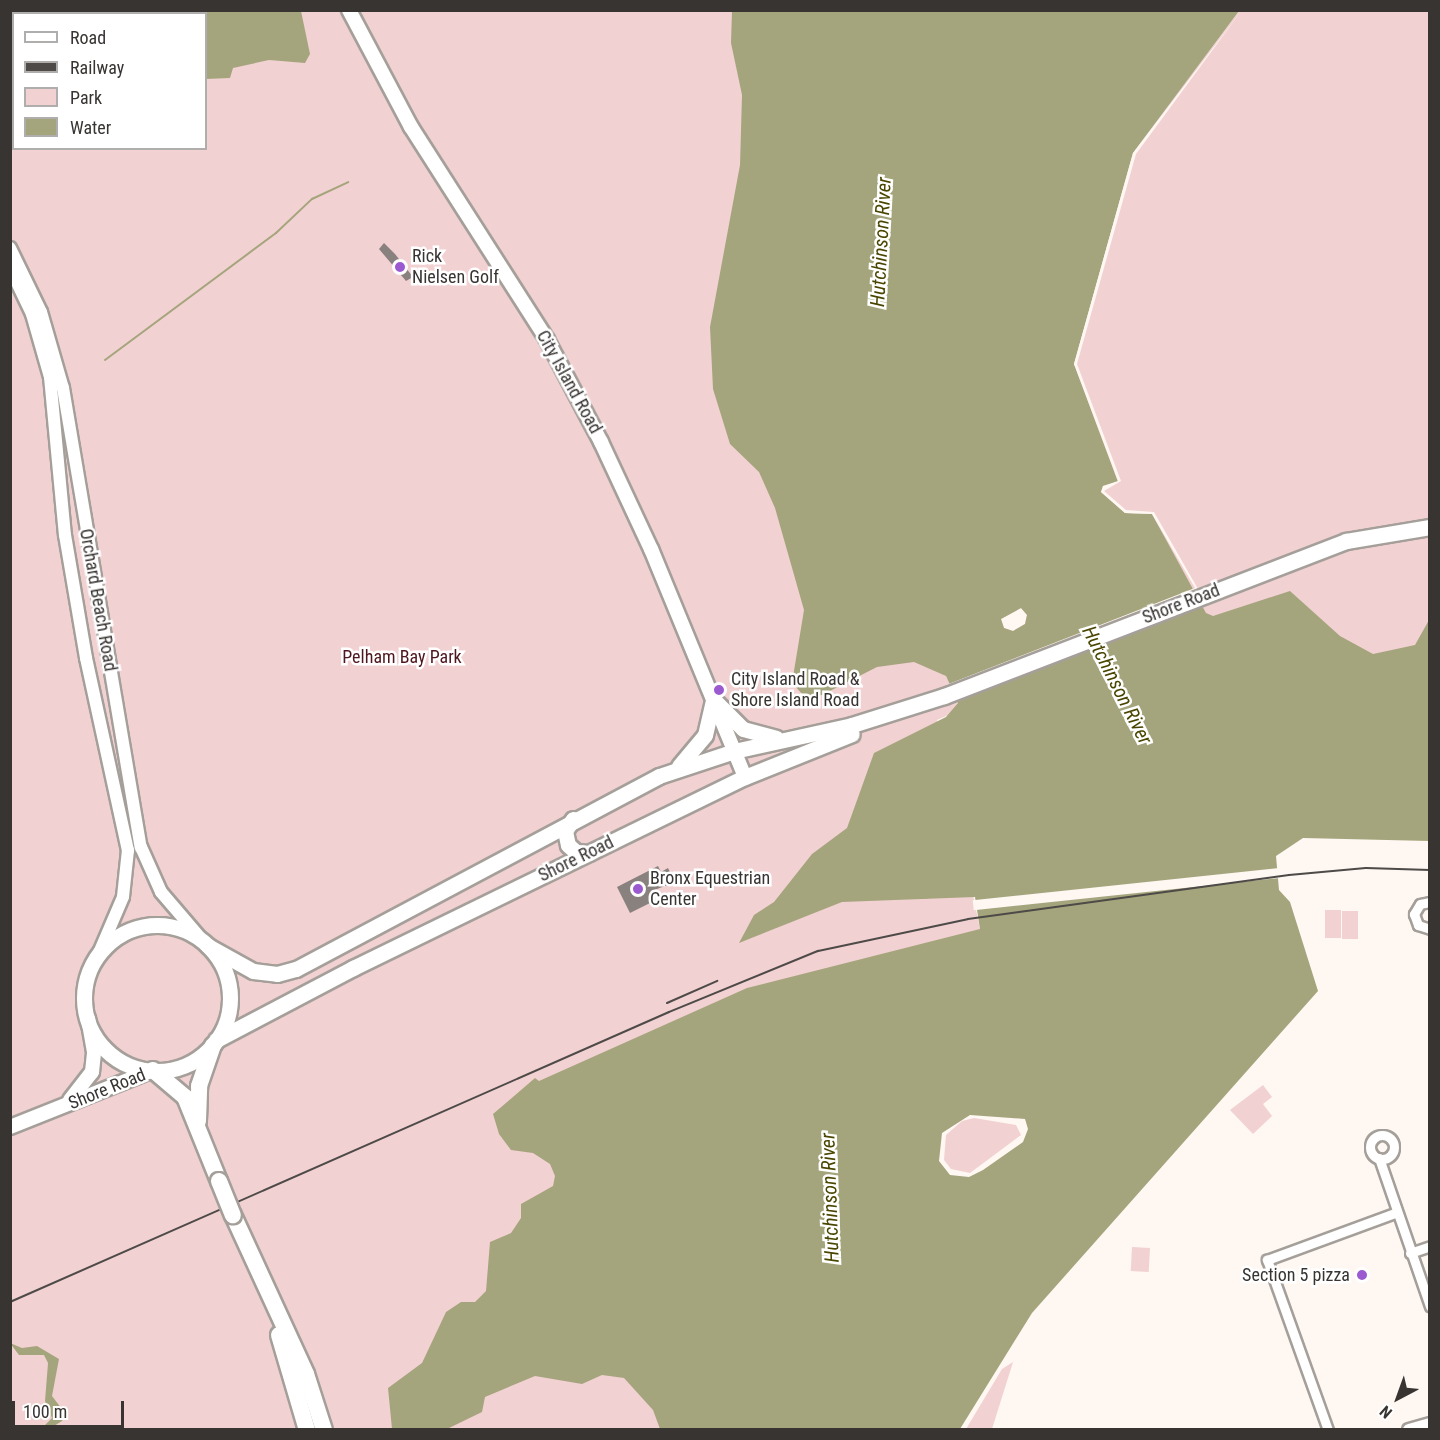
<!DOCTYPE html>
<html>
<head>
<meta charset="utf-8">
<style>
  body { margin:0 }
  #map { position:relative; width:1440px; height:1440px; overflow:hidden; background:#fef7f2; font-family:"Roboto Condensed",sans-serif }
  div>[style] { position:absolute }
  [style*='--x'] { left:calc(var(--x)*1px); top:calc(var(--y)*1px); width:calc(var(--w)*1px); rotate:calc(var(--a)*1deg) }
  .green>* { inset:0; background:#f2d1d2; transform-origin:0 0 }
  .water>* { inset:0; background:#a5a57d }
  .pier>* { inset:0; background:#fef7f2; transform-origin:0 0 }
  .stream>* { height:2px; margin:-1px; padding:0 1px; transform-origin:1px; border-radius:1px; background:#a5a57d }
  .building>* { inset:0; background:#88817e }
  .roads { filter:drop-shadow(2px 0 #a59f9a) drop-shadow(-2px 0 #a59f9a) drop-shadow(0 2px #a59f9a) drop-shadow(0 -2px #a59f9a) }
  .minor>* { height:9px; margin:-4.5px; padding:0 4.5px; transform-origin:4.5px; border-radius:4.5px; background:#fff }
  .minor>.ring { margin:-4.5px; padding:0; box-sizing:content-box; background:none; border:9px solid #fff; border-radius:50% }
  .tertiary>* { height:12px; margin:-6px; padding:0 6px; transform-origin:6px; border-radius:6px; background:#fff }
  .secondary>* { height:14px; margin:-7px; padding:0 7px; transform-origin:7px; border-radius:7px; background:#fff }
  .primary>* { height:15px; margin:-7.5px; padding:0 7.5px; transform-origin:7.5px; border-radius:7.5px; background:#fff }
  .primary>.ring { margin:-7.5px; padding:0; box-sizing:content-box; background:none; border:15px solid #fff; border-radius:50% }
  .motorway>* { height:16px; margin:-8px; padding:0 8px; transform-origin:8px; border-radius:8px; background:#fff }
  .rail>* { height:2px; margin:-1px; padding:0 1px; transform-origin:1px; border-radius:1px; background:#4d4a47 }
  .bridges { filter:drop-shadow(2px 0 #a59f9a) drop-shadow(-2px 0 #a59f9a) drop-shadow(0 2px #a59f9a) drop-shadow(0 -2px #a59f9a) }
  .motorway-bridge>* { height:16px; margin:-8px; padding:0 8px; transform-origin:8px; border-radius:8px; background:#fff }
  .dots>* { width:16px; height:16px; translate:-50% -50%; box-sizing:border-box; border:3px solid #fff; border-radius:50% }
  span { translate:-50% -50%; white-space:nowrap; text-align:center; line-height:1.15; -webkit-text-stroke:5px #fff; paint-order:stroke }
  .poi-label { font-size:18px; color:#373432 }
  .left { translate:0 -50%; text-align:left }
  .right { translate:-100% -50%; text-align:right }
  .street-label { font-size:18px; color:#373432 }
  .park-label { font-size:18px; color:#4e161e }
  .water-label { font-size:20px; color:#4a4600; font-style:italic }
  .frame { position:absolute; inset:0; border:12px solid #373432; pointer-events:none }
  .legend { position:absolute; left:12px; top:12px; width:195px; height:138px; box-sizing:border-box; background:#fff; border:2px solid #afaead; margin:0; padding:8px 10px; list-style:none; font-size:18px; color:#373432 }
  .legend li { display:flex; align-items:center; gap:12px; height:30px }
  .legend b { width:30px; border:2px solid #afaead }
  .north { position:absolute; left:1368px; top:1368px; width:60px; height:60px; -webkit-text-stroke:4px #fff; paint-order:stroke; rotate:221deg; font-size:16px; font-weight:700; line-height:24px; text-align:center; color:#373432 }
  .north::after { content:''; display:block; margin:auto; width:21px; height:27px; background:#373432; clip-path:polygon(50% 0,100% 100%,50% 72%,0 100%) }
  .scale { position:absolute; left:12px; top:1401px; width:112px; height:27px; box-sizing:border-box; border:3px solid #373432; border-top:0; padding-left:8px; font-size:18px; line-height:21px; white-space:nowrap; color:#373432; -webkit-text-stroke:4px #fff; paint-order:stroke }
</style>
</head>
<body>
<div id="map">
  <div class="green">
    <i style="clip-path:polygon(evenodd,10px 11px,782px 11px,1029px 617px,1027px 624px,946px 676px,958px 703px,953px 713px,937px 720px,980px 929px,797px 1429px,11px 1429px,10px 11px,14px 14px,206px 14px,206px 148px,14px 148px,14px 14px,10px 11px,1021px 608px,1027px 615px,1025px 624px,1013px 631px,1004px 628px,1001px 619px,1021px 608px)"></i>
    <i style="clip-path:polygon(1239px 11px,1429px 11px,1429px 714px,1269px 737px,1152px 514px,1125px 513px,1101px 492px,1074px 370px,1133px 153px)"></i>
    <i style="left:1325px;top:910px;width:16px;height:28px"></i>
    <i style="left:1342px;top:911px;width:16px;height:28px"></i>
    <i style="clip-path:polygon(1263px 1085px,1272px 1097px,1263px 1104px,1272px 1116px,1253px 1134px,1230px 1110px)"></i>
    <i style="clip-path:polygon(974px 1118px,1016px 1125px,1021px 1135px,970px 1173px,951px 1169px,944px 1160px,946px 1135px,962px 1121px)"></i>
    <i style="left:1132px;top:1247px;width:18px;height:24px;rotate:3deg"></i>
    <i style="clip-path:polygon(1013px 1362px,992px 1429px,966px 1429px,1002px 1369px)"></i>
  </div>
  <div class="water">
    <i style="clip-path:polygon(74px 11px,301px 11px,310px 54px,305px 63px,269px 60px,233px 68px,230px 78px,206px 79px,206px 14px)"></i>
    <i style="clip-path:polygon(evenodd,732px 11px,1239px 11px,1133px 153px,1074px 364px,1118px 482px,1103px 486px,1101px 492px,1125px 513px,1152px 514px,1206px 613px,1213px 616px,1290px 591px,1340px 636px,1373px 654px,1415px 645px,1429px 620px,1429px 841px,1303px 838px,1276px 856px,1279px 890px,1290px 902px,1318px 991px,1032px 1313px,960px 1429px,660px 1429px,653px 1410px,624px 1378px,602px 1375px,582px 1384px,535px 1376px,485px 1397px,482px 1412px,447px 1429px,392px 1429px,388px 1388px,422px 1363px,446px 1312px,461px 1302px,475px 1302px,486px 1291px,490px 1242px,511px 1233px,521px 1218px,521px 1204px,553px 1186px,555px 1176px,550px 1164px,533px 1153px,511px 1150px,499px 1134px,493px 1114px,535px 1078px,539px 1081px,747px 988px,980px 929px,975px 897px,842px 902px,739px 943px,754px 915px,774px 902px,812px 854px,847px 828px,874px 753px,946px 717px,958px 703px,946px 676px,914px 662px,877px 667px,822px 695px,804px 696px,792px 683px,804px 610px,775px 508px,759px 472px,730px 444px,713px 389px,710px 327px,740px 165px,742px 95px,731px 43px,732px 11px,1021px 608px,1027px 615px,1025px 624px,1013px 631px,1004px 628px,1001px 619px,1021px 608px,732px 11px,970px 1115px,1025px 1119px,1028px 1129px,1023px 1142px,983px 1170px,969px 1177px,950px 1175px,939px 1161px,942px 1133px,970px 1115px)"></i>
    <i style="clip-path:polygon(10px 1343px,22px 1348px,37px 1346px,59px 1359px,52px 1396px,65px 1413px,62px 1421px,49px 1429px,41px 1429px,52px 1418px,45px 1401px,48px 1363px,44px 1355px,19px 1355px)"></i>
  </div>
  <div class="pier">
    <i style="clip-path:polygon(1242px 10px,1136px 154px,1077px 364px,1121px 481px,1104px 491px,1126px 510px,1154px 512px,1206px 603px,954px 701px,946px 685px,1195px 588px,1152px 514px,1125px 513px,1101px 492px,1103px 486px,1118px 481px,1074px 364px,1133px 153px)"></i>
    <i style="left:1279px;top:868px;width:10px;height:308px;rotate:84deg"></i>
  </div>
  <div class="stream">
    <i style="--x:105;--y:360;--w:213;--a:-36.6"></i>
    <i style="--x:276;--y:233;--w:50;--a:-43.4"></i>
    <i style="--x:312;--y:199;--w:40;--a:-25"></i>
  </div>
  <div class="building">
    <i style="clip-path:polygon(384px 243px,395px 254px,413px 277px,406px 281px,379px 249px)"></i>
    <i style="clip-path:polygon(658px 866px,661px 872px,668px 868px,675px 882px,652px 891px,656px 900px,630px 913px,617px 887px)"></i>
  </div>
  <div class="roads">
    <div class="minor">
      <i style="--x:1430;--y:902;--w:10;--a:169"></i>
      <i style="--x:1420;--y:904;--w:12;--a:121"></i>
      <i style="--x:1414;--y:914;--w:12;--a:70"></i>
      <i style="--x:1418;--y:925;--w:13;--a:18"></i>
      <i class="ring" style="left:1370px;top:1135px;width:15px;height:15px"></i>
      <i style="--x:1379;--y:1158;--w:157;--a:71"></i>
      <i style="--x:1410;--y:1253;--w:21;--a:-19"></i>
      <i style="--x:1328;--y:1430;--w:181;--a:-109.7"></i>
      <i style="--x:1267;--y:1260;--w:136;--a:-20.2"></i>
    </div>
    <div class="tertiary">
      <i style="--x:10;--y:248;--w:71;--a:64.2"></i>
      <i style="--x:41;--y:312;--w:79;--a:73.9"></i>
      <i style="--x:63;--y:388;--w:466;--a:80.4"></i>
      <i style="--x:141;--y:847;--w:49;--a:66"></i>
      <i style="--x:161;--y:892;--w:65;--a:49.4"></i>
      <i style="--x:10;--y:268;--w:51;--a:64.4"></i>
      <i style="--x:32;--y:314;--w:66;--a:74.1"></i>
      <i style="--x:50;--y:377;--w:159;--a:84.6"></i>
      <i style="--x:65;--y:535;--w:125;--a:80.3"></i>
      <i style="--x:86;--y:658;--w:197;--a:77.7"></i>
      <i style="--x:128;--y:850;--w:47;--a:96.1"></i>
      <i style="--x:123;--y:897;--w:61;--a:113.2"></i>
      <i style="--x:1409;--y:1430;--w:22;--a:-16"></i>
    </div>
    <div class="secondary">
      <i style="--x:349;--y:10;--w:132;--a:62.1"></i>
      <i style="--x:411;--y:127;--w:253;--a:57.4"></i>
      <i style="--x:547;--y:340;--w:115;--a:62.1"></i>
      <i style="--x:601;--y:442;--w:118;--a:65"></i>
      <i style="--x:651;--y:549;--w:247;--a:67.6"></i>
      <i style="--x:70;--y:1100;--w:36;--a:-52"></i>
      <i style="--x:92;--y:1072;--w:20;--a:-84"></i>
      <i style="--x:94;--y:1052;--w:34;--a:-100"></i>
      <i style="--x:10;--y:1127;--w:154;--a:-21.7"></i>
    </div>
    <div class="primary">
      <i style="--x:713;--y:699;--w:42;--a:45"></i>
      <i style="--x:743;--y:729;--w:34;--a:15"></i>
      <i style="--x:679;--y:766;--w:40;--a:-50"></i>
      <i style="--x:705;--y:735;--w:37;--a:-77"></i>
      <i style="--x:573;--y:819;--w:14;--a:124"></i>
      <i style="--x:565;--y:831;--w:14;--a:78"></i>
      <i style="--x:568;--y:845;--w:11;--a:41"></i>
      <i style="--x:576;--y:852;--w:13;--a:4"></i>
      <i class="ring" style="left:84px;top:925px;width:131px;height:131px"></i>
      <i style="--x:208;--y:946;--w:51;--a:29.1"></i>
      <i style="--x:253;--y:971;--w:24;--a:7"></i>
      <i style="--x:277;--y:974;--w:20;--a:-15"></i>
      <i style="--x:296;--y:969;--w:411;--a:-28"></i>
      <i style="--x:659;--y:776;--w:79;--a:-18.4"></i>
      <i style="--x:734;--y:751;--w:121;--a:-12.4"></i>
      <i style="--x:852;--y:725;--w:96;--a:-17.5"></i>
      <i style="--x:944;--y:696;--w:431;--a:-21.1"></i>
      <i style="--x:1346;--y:541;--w:85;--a:-9.5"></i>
      <i style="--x:216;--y:1040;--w:155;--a:-27.7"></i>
      <i style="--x:353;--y:968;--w:436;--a:-26"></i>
      <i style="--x:745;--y:777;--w:115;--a:-21.9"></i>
    </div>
    <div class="motorway">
      <i style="--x:153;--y:1070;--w:42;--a:40.2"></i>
      <i style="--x:185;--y:1097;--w:91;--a:68"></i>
      <i style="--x:198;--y:1121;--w:35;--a:-88"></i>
      <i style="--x:199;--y:1086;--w:43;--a:-71.1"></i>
      <i style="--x:233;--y:1215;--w:175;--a:65.3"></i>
      <i style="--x:306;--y:1374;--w:59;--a:72.2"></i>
      <i style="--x:279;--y:1335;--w:99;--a:73.6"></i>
    </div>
  </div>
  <div class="rail">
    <i style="--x:667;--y:1003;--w:55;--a:-23.7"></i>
    <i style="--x:10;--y:1302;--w:720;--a:-23.75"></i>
    <i style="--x:669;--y:1012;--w:161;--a:-22.3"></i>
    <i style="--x:818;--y:951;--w:153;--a:-12"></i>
    <i style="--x:968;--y:919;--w:324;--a:-7.8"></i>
    <i style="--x:1289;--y:875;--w:77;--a:-5.2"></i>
    <i style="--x:1366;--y:868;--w:64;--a:1.8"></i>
  </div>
  <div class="bridges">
    <div class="motorway-bridge">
      <i style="--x:219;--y:1181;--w:37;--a:68"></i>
    </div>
  </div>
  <div class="dots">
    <i style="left:400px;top:267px;background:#9c5ad0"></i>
    <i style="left:719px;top:690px;background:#9c5ad0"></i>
    <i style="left:638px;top:889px;background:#9c5ad0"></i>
    <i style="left:1362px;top:1275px;background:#9c5ad0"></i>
  </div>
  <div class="poi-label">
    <span class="left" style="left:412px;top:267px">Rick<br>Nielsen Golf</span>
    <span class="left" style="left:731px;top:690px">City Island Road &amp;<br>Shore Island Road</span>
    <span class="left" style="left:650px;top:889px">Bronx Equestrian<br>Center</span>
    <span class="right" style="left:1350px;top:1275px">Section 5 pizza</span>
  </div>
  <div class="street-label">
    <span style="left:569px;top:382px;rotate:61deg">City Island Road</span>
    <span style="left:98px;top:600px;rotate:80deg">Orchard Beach Road</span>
    <span style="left:1181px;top:604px;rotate:-21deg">Shore Road</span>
    <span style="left:576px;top:859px;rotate:-26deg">Shore Road</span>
    <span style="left:107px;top:1089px;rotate:-22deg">Shore Road</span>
  </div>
  <div class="park-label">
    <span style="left:402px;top:657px">Pelham Bay Park</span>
  </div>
  <div class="water-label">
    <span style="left:881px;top:242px;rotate:-87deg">Hutchinson River</span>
    <span style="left:1117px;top:685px;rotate:63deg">Hutchinson River</span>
    <span style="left:830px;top:1198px;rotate:-92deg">Hutchinson River</span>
  </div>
  <div class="frame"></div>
  <ul class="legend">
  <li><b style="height:8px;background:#fff"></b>Road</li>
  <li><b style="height:8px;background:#4d4a47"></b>Railway</li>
  <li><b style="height:16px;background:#f2d1d2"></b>Park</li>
  <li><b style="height:16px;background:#a5a57d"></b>Water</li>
  </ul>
  <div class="north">N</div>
  <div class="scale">100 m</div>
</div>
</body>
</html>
